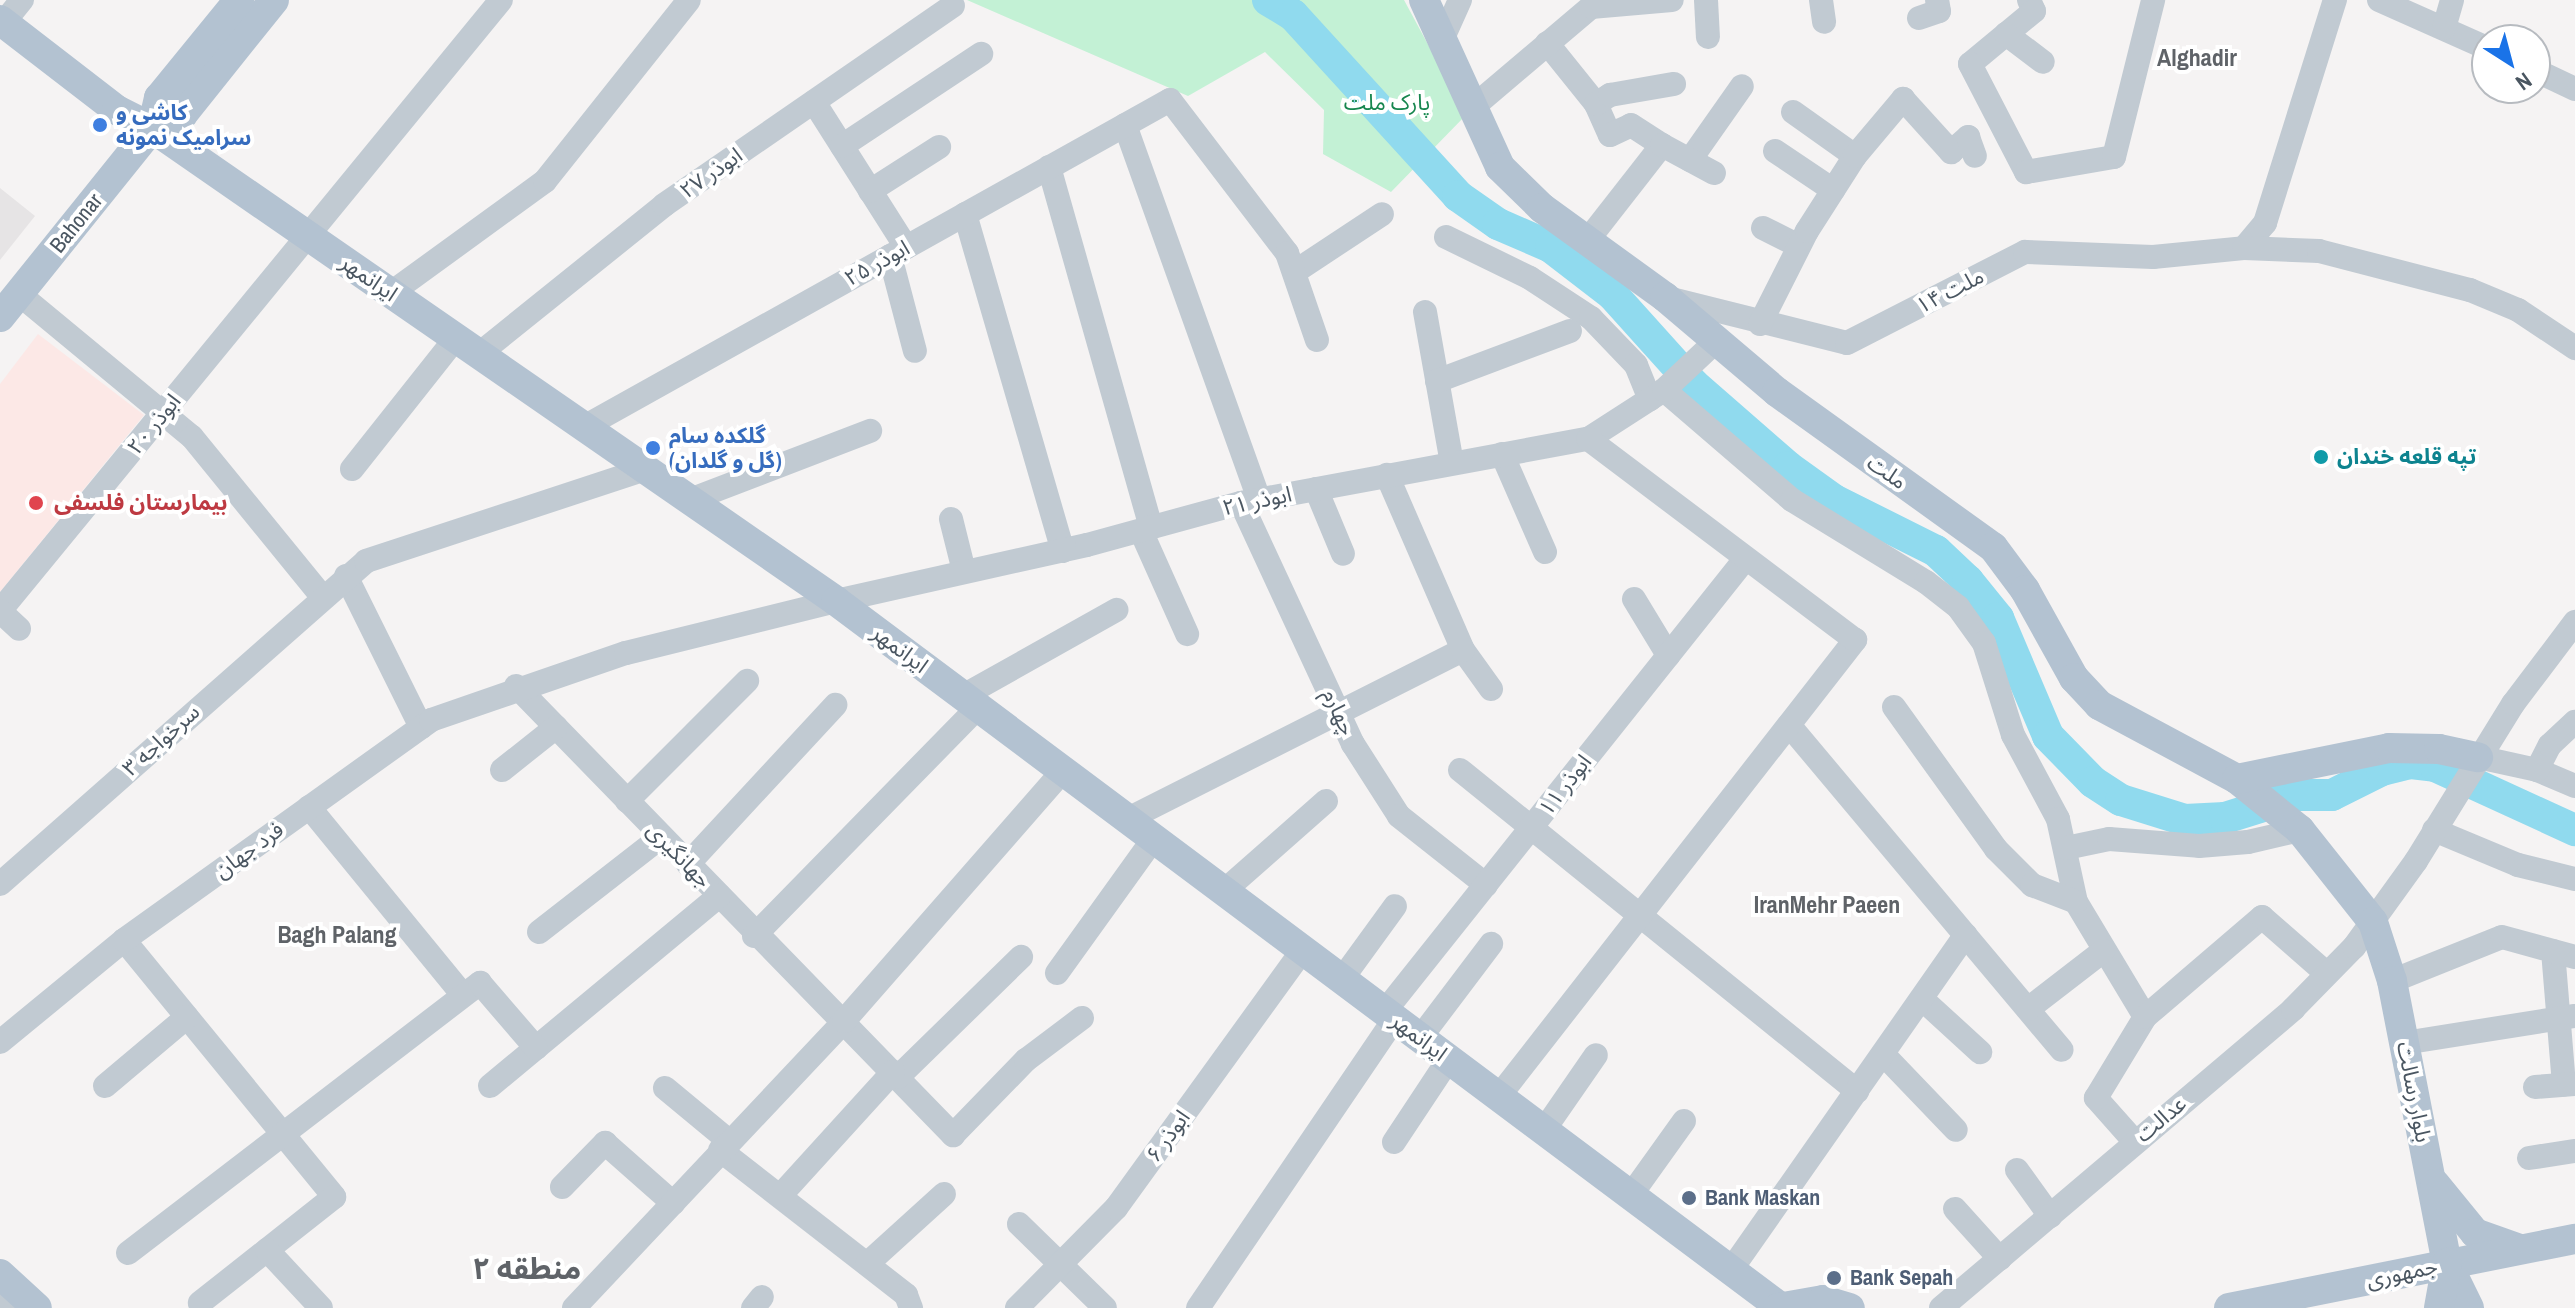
<!DOCTYPE html>
<html>
<head>
<meta charset="utf-8">
<style>
  body { margin:0 }
  #map { position:relative; width:2575px; height:1308px; overflow:hidden; background:#f5f3f3; font-family:"Archivo Narrow","Noto Sans Arabic",sans-serif }
  div>[style] { position:absolute }
  [style*='--x'] { left:calc(var(--x)*1px); top:calc(var(--y)*1px); width:calc(var(--w)*1px); rotate:calc(var(--a)*1deg) }
  .education>* { inset:0; background:#e6e4e5 }
  .medical>* { inset:0; background:#fce8e6 }
  .green>* { inset:0; background:#c3f1d5 }
  .river>* { height:32px; margin:-16px; padding:0 16px; transform-origin:16px; border-radius:16px; background:#90daee }
  .minor>* { height:24px; margin:-12px; padding:0 12px; transform-origin:12px; border-radius:12px; background:#c1cad2 }
  .major>* { height:30px; margin:-15px; padding:0 15px; transform-origin:15px; border-radius:15px; background:#b3c2d1 }
  .dots>* { width:22px; height:22px; translate:-50% -50%; box-sizing:border-box; border:4px solid #fff; border-radius:50% }
  span { translate:-50% -50%; white-space:nowrap; text-align:center; line-height:1.15; -webkit-text-stroke:8px #fff; paint-order:stroke }
  .park-label { font-size:22px; color:#17864f }
  .shop-label { font-size:22px; color:#366cbe; font-weight:700 }
  .left { translate:0 -50%; text-align:left }
  .street-label { font-size:22px; color:#4a5661 }
  .culture-label { font-size:22px; color:#0d838f; font-weight:700 }
  .health-label { font-size:22px; color:#be3a42; font-weight:700 }
  .service-label { font-size:22px; color:#4e5e75; font-weight:700 }
  .neighbourhood-label { font-size:24px; color:#5f6368; font-weight:700 }
  .district-label { font-size:30px; color:#5f6368; font-weight:700 }
  .north { position:absolute; left:2471px; top:24px; width:80px; height:80px; box-sizing:border-box; background:#fff; border:2px solid #b7bbc0; border-radius:50%; rotate:144deg; font-size:22px; font-weight:700; line-height:32px; text-align:center; color:#4a5661 }
  .north::after { content:''; display:block; margin:auto; width:28px; height:36px; background:#1a73e8; clip-path:polygon(50% 0,100% 100%,50% 72%,0 100%) }
</style>
</head>
<body>
<div id="map">
  <div class="education">
    <i style="clip-path:polygon(0 188px,35px 216px,0 260px)"></i>
  </div>
  <div class="medical">
    <i style="clip-path:polygon(38px 334px,144px 415px,0 592px,0 384px)"></i>
  </div>
  <div class="green">
    <i style="clip-path:polygon(967px 0,1404px 0,1466px 115px,1391px 192px,1323px 154px,1324px 110px,1265px 52px,1188px 96px)"></i>
  </div>
  <div class="river">
    <i style="--x:1268;--y:0;--w:29;--a:31"></i>
    <i style="--x:1293;--y:15;--w:245;--a:47.6"></i>
    <i style="--x:1458;--y:196;--w:49;--a:35"></i>
    <i style="--x:1498;--y:224;--w:58;--a:23.5"></i>
    <i style="--x:1551;--y:247;--w:78;--a:37.7"></i>
    <i style="--x:1613;--y:295;--w:120;--a:48"></i>
    <i style="--x:1693;--y:384;--w:126;--a:41.1"></i>
    <i style="--x:1788;--y:467;--w:57;--a:35.7"></i>
    <i style="--x:1834;--y:500;--w:114;--a:26.6"></i>
    <i style="--x:1936;--y:551;--w:44;--a:43.2"></i>
    <i style="--x:1968;--y:581;--w:48;--a:51"></i>
    <i style="--x:1998;--y:618;--w:128;--a:67"></i>
    <i style="--x:2048;--y:736;--w:64;--a:45.6"></i>
    <i style="--x:2093;--y:782;--w:33;--a:33"></i>
    <i style="--x:2121;--y:800;--w:67;--a:17.4"></i>
    <i style="--x:2185;--y:820;--w:40;--a:-2.9"></i>
    <i style="--x:2225;--y:818;--w:77;--a:-17.5"></i>
    <i style="--x:2298;--y:795;--w:34;--a:0"></i>
    <i style="--x:2332;--y:795;--w:56;--a:-26.6"></i>
    <i style="--x:2382;--y:770;--w:30;--a:-14"></i>
    <i style="--x:2411;--y:763;--w:24;--a:7"></i>
    <i style="--x:2435;--y:766;--w:154;--a:24.6"></i>
  </div>
  <div class="minor">
    <i style="--x:1706;--y:0;--w:37;--a:87"></i>
    <i style="--x:1821;--y:0;--w:22;--a:82"></i>
    <i style="--x:2029;--y:0;--w:12;--a:66"></i>
    <i style="--x:2034;--y:11;--w:83;--a:140.4"></i>
    <i style="--x:1970;--y:64;--w:122;--a:62.6"></i>
    <i style="--x:2026;--y:172;--w:89;--a:-9.7"></i>
    <i style="--x:2114;--y:157;--w:162;--a:-76"></i>
    <i style="--x:2379;--y:0;--w:118;--a:24"></i>
    <i style="--x:1919;--y:18;--w:21;--a:-19"></i>
    <i style="--x:1939;--y:11;--w:11;--a:-100"></i>
    <i style="--x:0;--y:27;--w:35;--a:-51"></i>
    <i style="--x:2444;--y:28;--w:29;--a:-74"></i>
    <i style="--x:2006;--y:34;--w:46;--a:37.1"></i>
    <i style="--x:1442;--y:40;--w:44;--a:-65.8"></i>
    <i style="--x:1547;--y:43;--w:78;--a:51.2"></i>
    <i style="--x:1596;--y:104;--w:34;--a:66"></i>
    <i style="--x:1610;--y:135;--w:23;--a:-25"></i>
    <i style="--x:1631;--y:125;--w:37;--a:33"></i>
    <i style="--x:2535;--y:70;--w:44;--a:25.4"></i>
    <i style="--x:814;--y:102;--w:172;--a:57.6"></i>
    <i style="--x:1596;--y:104;--w:17;--a:-33"></i>
    <i style="--x:1610;--y:95;--w:65;--a:-9.8"></i>
    <i style="--x:1473;--y:107;--w:155;--a:-40.3"></i>
    <i style="--x:1591;--y:7;--w:81;--a:-4.9"></i>
    <i style="--x:1793;--y:112;--w:76;--a:35.4"></i>
    <i style="--x:1125;--y:125;--w:398;--a:70.3"></i>
    <i style="--x:842;--y:146;--w:167;--a:-33.5"></i>
    <i style="--x:1775;--y:151;--w:70;--a:33.9"></i>
    <i style="--x:1690;--y:160;--w:90;--a:-54.9"></i>
    <i style="--x:1049;--y:167;--w:375;--a:74.2"></i>
    <i style="--x:870;--y:191;--w:82;--a:-32.5"></i>
    <i style="--x:965;--y:214;--w:351;--a:73.8"></i>
    <i style="--x:1763;--y:228;--w:40;--a:26.6"></i>
    <i style="--x:1446;--y:237;--w:93;--a:26"></i>
    <i style="--x:1530;--y:278;--w:73;--a:33.3"></i>
    <i style="--x:1591;--y:318;--w:65;--a:46.2"></i>
    <i style="--x:1636;--y:365;--w:37;--a:68"></i>
    <i style="--x:1587;--y:241;--w:122;--a:-52"></i>
    <i style="--x:1662;--y:145;--w:59;--a:28.3"></i>
    <i style="--x:2244;--y:248;--w:33;--a:-50"></i>
    <i style="--x:2265;--y:223;--w:234;--a:-72.6"></i>
    <i style="--x:890;--y:256;--w:98;--a:75.3"></i>
    <i style="--x:1296;--y:271;--w:103;--a:-33.5"></i>
    <i style="--x:391;--y:293;--w:190;--a:-36"></i>
    <i style="--x:545;--y:181;--w:231;--a:-51.5"></i>
    <i style="--x:19;--y:294;--w:224;--a:39.6"></i>
    <i style="--x:192;--y:437;--w:204;--a:50.8"></i>
    <i style="--x:1671;--y:299;--w:181;--a:14"></i>
    <i style="--x:1847;--y:343;--w:200;--a:-27.1"></i>
    <i style="--x:2025;--y:252;--w:128;--a:2.2"></i>
    <i style="--x:2153;--y:257;--w:91;--a:-5.6"></i>
    <i style="--x:2244;--y:248;--w:75;--a:2.3"></i>
    <i style="--x:2319;--y:251;--w:156;--a:14.5"></i>
    <i style="--x:2470;--y:290;--w:52;--a:22.6"></i>
    <i style="--x:2518;--y:310;--w:69;--a:33.7"></i>
    <i style="--x:1425;--y:312;--w:153;--a:79.9"></i>
    <i style="--x:1760;--y:324;--w:104;--a:-63.2"></i>
    <i style="--x:1807;--y:231;--w:89;--a:-57.4"></i>
    <i style="--x:1855;--y:156;--w:75;--a:-49.9"></i>
    <i style="--x:1903;--y:99;--w:72;--a:47.8"></i>
    <i style="--x:1951;--y:152;--w:23;--a:-41"></i>
    <i style="--x:1968;--y:137;--w:20;--a:70"></i>
    <i style="--x:479;--y:354;--w:238;--a:-38.8"></i>
    <i style="--x:664;--y:205;--w:351;--a:-34.6"></i>
    <i style="--x:1437;--y:381;--w:142;--a:-20.6"></i>
    <i style="--x:1664;--y:390;--w:169;--a:40.7"></i>
    <i style="--x:1792;--y:500;--w:157;--a:31.5"></i>
    <i style="--x:1926;--y:582;--w:41;--a:38"></i>
    <i style="--x:1958;--y:607;--w:44;--a:54.2"></i>
    <i style="--x:1984;--y:643;--w:96;--a:72.5"></i>
    <i style="--x:2013;--y:735;--w:95;--a:61.8"></i>
    <i style="--x:2058;--y:819;--w:85;--a:77.8"></i>
    <i style="--x:2076;--y:902;--w:134;--a:59"></i>
    <i style="--x:584;--y:427;--w:671;--a:-29.16"></i>
    <i style="--x:1170;--y:100;--w:193;--a:52.6"></i>
    <i style="--x:1287;--y:253;--w:92;--a:71"></i>
    <i style="--x:1502;--y:454;--w:107;--a:66.3"></i>
    <i style="--x:352;--y:469;--w:167;--a:-51.6"></i>
    <i style="--x:1316;--y:489;--w:70;--a:67.4"></i>
    <i style="--x:690;--y:500;--w:193;--a:-21"></i>
    <i style="--x:1241;--y:503;--w:266;--a:65.1"></i>
    <i style="--x:1353;--y:744;--w:85;--a:57.4"></i>
    <i style="--x:1399;--y:816;--w:111;--a:38.4"></i>
    <i style="--x:951;--y:519;--w:54;--a:76"></i>
    <i style="--x:1141;--y:531;--w:113;--a:65.9"></i>
    <i style="--x:346;--y:576;--w:169;--a:63.6"></i>
    <i style="--x:1634;--y:599;--w:66;--a:58.7"></i>
    <i style="--x:0;--y:611;--w:790;--a:-50.65"></i>
    <i style="--x:0;--y:611;--w:26;--a:43"></i>
    <i style="--x:1463;--y:650;--w:48;--a:54.3"></i>
    <i style="--x:516;--y:686;--w:627;--a:45.78"></i>
    <i style="--x:953;--y:1135;--w:105;--a:-45.8"></i>
    <i style="--x:1026;--y:1060;--w:70;--a:-36.9"></i>
    <i style="--x:963;--y:696;--w:176;--a:-29.3"></i>
    <i style="--x:1894;--y:707;--w:175;--a:54.3"></i>
    <i style="--x:1996;--y:849;--w:51;--a:45"></i>
    <i style="--x:2032;--y:885;--w:47;--a:21.1"></i>
    <i style="--x:1789;--y:725;--w:424;--a:50"></i>
    <i style="--x:2478;--y:757;--w:60;--a:12.4"></i>
    <i style="--x:2537;--y:770;--w:41;--a:22.8"></i>
    <i style="--x:502;--y:770;--w:69;--a:-38.5"></i>
    <i style="--x:1460;--y:770;--w:511;--a:38.96"></i>
    <i style="--x:2537;--y:770;--w:28;--a:-63"></i>
    <i style="--x:2550;--y:745;--w:34;--a:-43"></i>
    <i style="--x:627;--y:801;--w:170;--a:-45"></i>
    <i style="--x:309;--y:807;--w:240;--a:50.7"></i>
    <i style="--x:1128;--y:819;--w:375;--a:-26.8"></i>
    <i style="--x:1463;--y:650;--w:191;--a:-113.5"></i>
    <i style="--x:2434;--y:830;--w:91;--a:22.6"></i>
    <i style="--x:2518;--y:865;--w:59;--a:13.8"></i>
    <i style="--x:2066;--y:848;--w:44;--a:-11.8"></i>
    <i style="--x:2109;--y:839;--w:90;--a:4.4"></i>
    <i style="--x:2199;--y:846;--w:49;--a:-4.7"></i>
    <i style="--x:2248;--y:842;--w:53;--a:-13"></i>
    <i style="--x:688;--y:864;--w:217;--a:-47.2"></i>
    <i style="--x:0;--y:884;--w:488;--a:-41.4"></i>
    <i style="--x:366;--y:561;--w:294;--a:-18.2"></i>
    <i style="--x:1224;--y:891;--w:136;--a:-41.4"></i>
    <i style="--x:539;--y:932;--w:155;--a:-37.9"></i>
    <i style="--x:754;--y:936;--w:320;--a:-45.6"></i>
    <i style="--x:124;--y:940;--w:332;--a:50.7"></i>
    <i style="--x:334;--y:1197;--w:171;--a:141.7"></i>
    <i style="--x:2553;--y:951;--w:134;--a:85.3"></i>
    <i style="--x:1057;--y:973;--w:166;--a:-54.3"></i>
    <i style="--x:1342;--y:979;--w:90;--a:-54"></i>
    <i style="--x:2392;--y:981;--w:118;--a:-21.8"></i>
    <i style="--x:2502;--y:937;--w:76;--a:15.3"></i>
    <i style="--x:1922;--y:999;--w:79;--a:42.4"></i>
    <i style="--x:2028;--y:1009;--w:95;--a:-37.7"></i>
    <i style="--x:1385;--y:1011;--w:578;--a:-51.46"></i>
    <i style="--x:1420;--y:1038;--w:118;--a:-52.9"></i>
    <i style="--x:0;--y:1042;--w:161;--a:-39.4"></i>
    <i style="--x:124;--y:940;--w:378;--a:-35.6"></i>
    <i style="--x:431;--y:720;--w:206;--a:-19"></i>
    <i style="--x:626;--y:653;--w:216;--a:-13.9"></i>
    <i style="--x:836;--y:601;--w:257;--a:-12.6"></i>
    <i style="--x:1087;--y:545;--w:160;--a:-15.3"></i>
    <i style="--x:1241;--y:503;--w:353;--a:-10.5"></i>
    <i style="--x:1588;--y:439;--w:90;--a:-32.8"></i>
    <i style="--x:1664;--y:390;--w:69;--a:-43.2"></i>
    <i style="--x:2404;--y:1043;--w:173;--a:-9"></i>
    <i style="--x:1883;--y:1054;--w:105;--a:46.2"></i>
    <i style="--x:898;--y:1077;--w:172;--a:-44.3"></i>
    <i style="--x:105;--y:1086;--w:107;--a:-40.1"></i>
    <i style="--x:490;--y:1086;--w:298;--a:-39.7"></i>
    <i style="--x:2535;--y:1087;--w:40;--a:-4.3"></i>
    <i style="--x:665;--y:1088;--w:83;--a:39.6"></i>
    <i style="--x:1499;--y:1096;--w:579;--a:-52.02"></i>
    <i style="--x:1855;--y:640;--w:334;--a:-143"></i>
    <i style="--x:1544;--y:1130;--w:91;--a:-55.3"></i>
    <i style="--x:1394;--y:1142;--w:100;--a:-56.5"></i>
    <i style="--x:2135;--y:1142;--w:59;--a:-131.6"></i>
    <i style="--x:2096;--y:1098;--w:95;--a:-58.8"></i>
    <i style="--x:2145;--y:1017;--w:154;--a:-40.5"></i>
    <i style="--x:2262;--y:917;--w:86;--a:41.2"></i>
    <i style="--x:720;--y:1150;--w:236;--a:37.9"></i>
    <i style="--x:906;--y:1295;--w:14;--a:69"></i>
    <i style="--x:2529;--y:1158;--w:47;--a:-8.7"></i>
    <i style="--x:2017;--y:1170;--w:57;--a:54.3"></i>
    <i style="--x:562;--y:1187;--w:62;--a:-45.7"></i>
    <i style="--x:605;--y:1143;--w:91;--a:41.4"></i>
    <i style="--x:1631;--y:1195;--w:91;--a:-54.4"></i>
    <i style="--x:780;--y:1196;--w:168;--a:-47.7"></i>
    <i style="--x:1955;--y:1209;--w:67;--a:48"></i>
    <i style="--x:1019;--y:1224;--w:120;--a:44.3"></i>
    <i style="--x:267;--y:1250;--w:79;--a:47"></i>
    <i style="--x:128;--y:1253;--w:444;--a:-37.5"></i>
    <i style="--x:480;--y:983;--w:86;--a:49.3"></i>
    <i style="--x:867;--y:1264;--w:104;--a:-42.3"></i>
    <i style="--x:1731;--y:1270;--w:409;--a:-55"></i>
    <i style="--x:3;--y:1308;--w:23;--a:-49"></i>
    <i style="--x:574;--y:1308;--w:394;--a:-46.7"></i>
    <i style="--x:844;--y:1021;--w:332;--a:-48.8"></i>
    <i style="--x:753;--y:1308;--w:14;--a:-51"></i>
    <i style="--x:1017;--y:1308;--w:141;--a:-45.3"></i>
    <i style="--x:1116;--y:1208;--w:319;--a:-54.1"></i>
    <i style="--x:1198;--y:1308;--w:351;--a:-55.8"></i>
    <i style="--x:1941;--y:1308;--w:462;--a:-40.3"></i>
    <i style="--x:2293;--y:1009;--w:87;--a:-45.5"></i>
    <i style="--x:2354;--y:947;--w:106;--a:-54.2"></i>
    <i style="--x:2416;--y:861;--w:185;--a:-58.3"></i>
    <i style="--x:2513;--y:704;--w:103;--a:-52.9"></i>
  </div>
  <div class="major">
    <i style="--x:1424;--y:0;--w:183;--a:65.5"></i>
    <i style="--x:1500;--y:167;--w:59;--a:44.3"></i>
    <i style="--x:1542;--y:208;--w:152;--a:35.9"></i>
    <i style="--x:1665;--y:297;--w:147;--a:40.3"></i>
    <i style="--x:1777;--y:392;--w:266;--a:35.7"></i>
    <i style="--x:1993;--y:547;--w:54;--a:53.3"></i>
    <i style="--x:2025;--y:590;--w:101;--a:60.9"></i>
    <i style="--x:2074;--y:678;--w:37;--a:47"></i>
    <i style="--x:2099;--y:705;--w:157;--a:28.2"></i>
    <i style="--x:2237;--y:779;--w:81;--a:39"></i>
    <i style="--x:2300;--y:830;--w:117;--a:51.6"></i>
    <i style="--x:2373;--y:922;--w:62;--a:72.1"></i>
    <i style="--x:2392;--y:981;--w:287;--a:79"></i>
    <i style="--x:2447;--y:1263;--w:50;--a:63.9"></i>
    <i style="--x:0;--y:20;--w:148;--a:37.6"></i>
    <i style="--x:117;--y:110;--w:39;--a:27"></i>
    <i style="--x:152;--y:128;--w:832;--a:34.66"></i>
    <i style="--x:836;--y:601;--w:1179;--a:36.79"></i>
    <i style="--x:152;--y:128;--w:33;--a:-23"></i>
    <i style="--x:182;--y:115;--w:147;--a:-51.3"></i>
    <i style="--x:0;--y:317;--w:243;--a:-51.2"></i>
    <i style="--x:152;--y:128;--w:31;--a:-77"></i>
    <i style="--x:159;--y:98;--w:127;--a:-50.8"></i>
    <i style="--x:2237;--y:779;--w:155;--a:-11.5"></i>
    <i style="--x:2389;--y:748;--w:50;--a:1.1"></i>
    <i style="--x:2439;--y:749;--w:40;--a:12"></i>
    <i style="--x:2435;--y:1184;--w:63;--a:50.8"></i>
    <i style="--x:2475;--y:1233;--w:45;--a:19.7"></i>
    <i style="--x:0;--y:1274;--w:50;--a:42.6"></i>
    <i style="--x:1778;--y:1308;--w:46;--a:-10.1"></i>
    <i style="--x:1823;--y:1300;--w:28;--a:17"></i>
    <i style="--x:2229;--y:1308;--w:353;--a:-11.3"></i>
    <i style="--x:2439;--y:1308;--w:46;--a:-79.9"></i>
  </div>
  <div class="dots">
    <i style="left:100px;top:125px;background:#3f7fe0"></i>
    <i style="left:653px;top:448px;background:#3f7fe0"></i>
    <i style="left:2321px;top:457px;background:#0f9aa8"></i>
    <i style="left:36px;top:503px;background:#e0444e"></i>
    <i style="left:1689px;top:1198px;background:#5c6f8a"></i>
    <i style="left:1834px;top:1278px;background:#5c6f8a"></i>
  </div>
  <div class="park-label">
    <span style="left:1387px;top:103px">پارک ملت</span>
  </div>
  <div class="shop-label">
    <span class="left" style="left:116px;top:125px">کاشی و<br>سرامیک نمونه</span>
    <span class="left" style="left:669px;top:448px">گلکده سام<br>(گل و گلدان)</span>
  </div>
  <div class="street-label">
    <span style="left:711px;top:173px;rotate:-35deg">ابوذر ۲۷</span>
    <span style="left:76px;top:223px;rotate:-51deg">Bahonar</span>
    <span style="left:877px;top:263px;rotate:-29deg">ابوذر ۲۵</span>
    <span style="left:369px;top:278px;rotate:35deg">ایرانمهر</span>
    <span style="left:1950px;top:291px;rotate:-27deg">۱۴ ملت</span>
    <span style="left:154px;top:424px;rotate:-51deg">ابوذر ۲۰</span>
    <span style="left:1887px;top:472px;rotate:35deg">ملت</span>
    <span style="left:1257px;top:501px;rotate:-12deg">۲۱ ابوذر</span>
    <span style="left:900px;top:649px;rotate:37deg">ایرانمهر</span>
    <span style="left:1339px;top:712px;rotate:65deg">چهارم</span>
    <span style="left:161px;top:740px;rotate:-42deg">سرخواجه ۳</span>
    <span style="left:1565px;top:785px;rotate:-52deg">ابوذر ۱۱</span>
    <span style="left:249px;top:850px;rotate:-36deg">فرد جهان</span>
    <span style="left:679px;top:855px;rotate:46deg">جهانگیری</span>
    <span style="left:1419px;top:1037px;rotate:37deg">ایرانمهر</span>
    <span style="left:2414px;top:1092px;rotate:79deg">بلوار رسالت</span>
    <span style="left:2161px;top:1119px;rotate:-40deg">عدالت</span>
    <span style="left:1168px;top:1136px;rotate:-54deg">ابوذر ۶</span>
    <span style="left:2402px;top:1273px;rotate:-12deg">جمهوری</span>
  </div>
  <div class="culture-label">
    <span class="left" style="left:2337px;top:457px">تپه قلعه خندان</span>
  </div>
  <div class="health-label">
    <span class="left" style="left:54px;top:503px">بیمارستان فلسفی</span>
  </div>
  <div class="service-label">
    <span class="left" style="left:1705px;top:1198px">Bank Maskan</span>
    <span class="left" style="left:1850px;top:1278px">Bank Sepah</span>
  </div>
  <div class="neighbourhood-label">
    <span style="left:2197px;top:58px">Alghadir</span>
    <span style="left:1827px;top:905px">IranMehr Paeen</span>
    <span style="left:337px;top:935px">Bagh Palang</span>
  </div>
  <div class="district-label">
    <span style="left:527px;top:1268px">منطقه ۲</span>
  </div>
  <div class="north">N</div>
</div>
</body>
</html>
